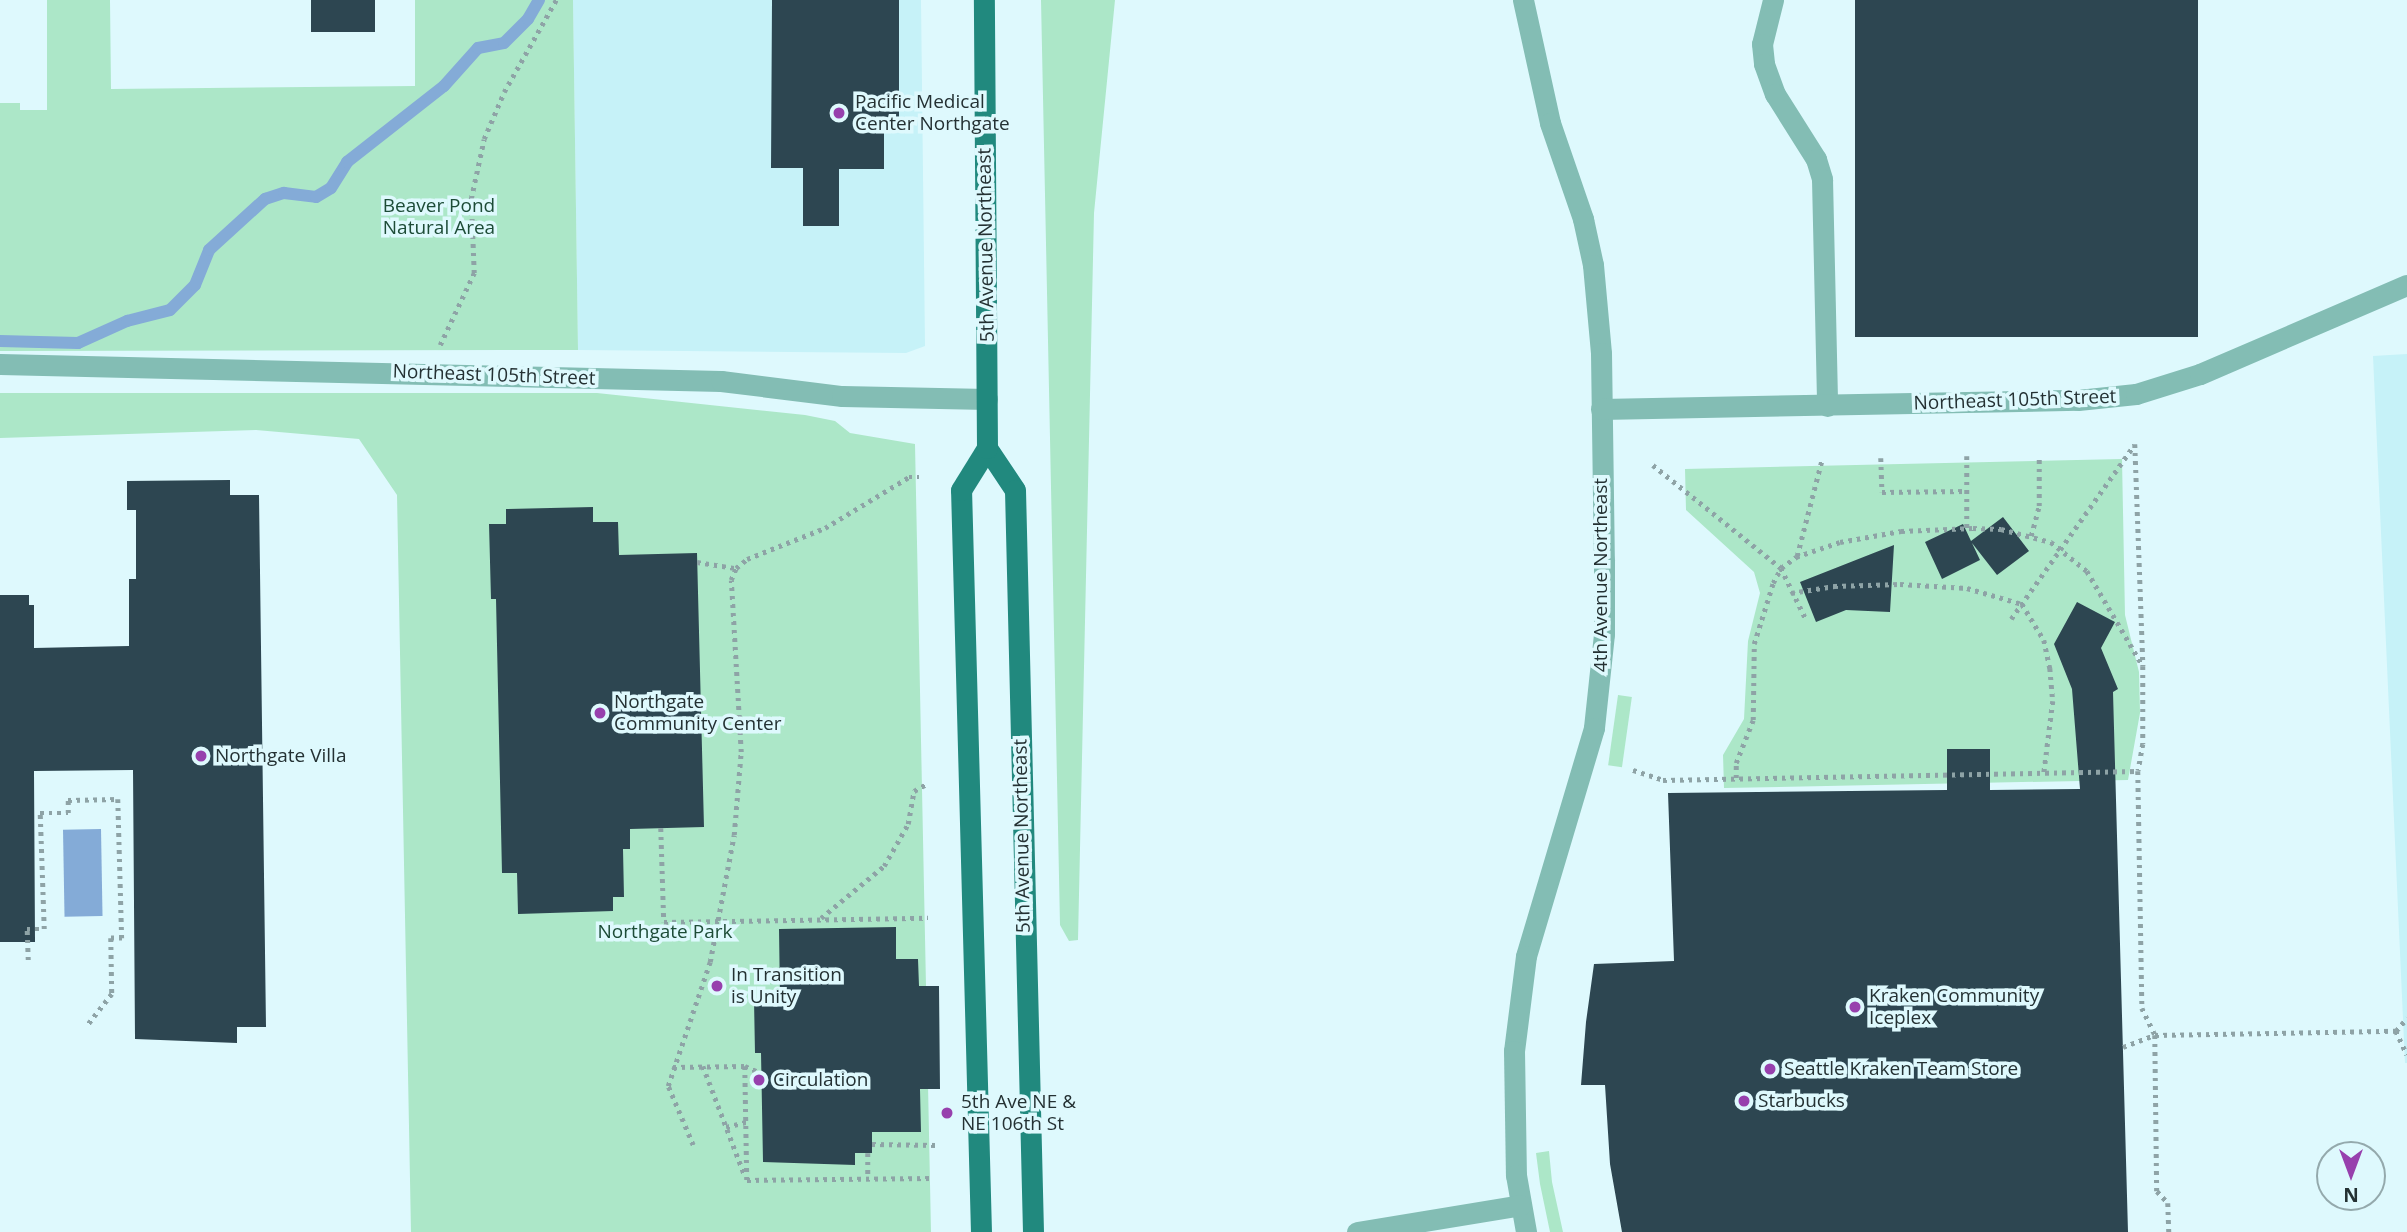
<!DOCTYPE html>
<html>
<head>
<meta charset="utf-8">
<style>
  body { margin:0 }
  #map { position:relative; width:2407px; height:1232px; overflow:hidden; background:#def9fd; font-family:"Open Sans",sans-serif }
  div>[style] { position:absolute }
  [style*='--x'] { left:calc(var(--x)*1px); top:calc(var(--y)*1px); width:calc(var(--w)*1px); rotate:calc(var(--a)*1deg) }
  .built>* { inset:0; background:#c6f2f8 }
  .green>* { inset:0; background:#ace7c8; transform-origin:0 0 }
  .water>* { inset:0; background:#84abd7; transform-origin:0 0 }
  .stream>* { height:12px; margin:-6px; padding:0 6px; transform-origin:6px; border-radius:6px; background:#84abd7 }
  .building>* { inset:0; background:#2d4651; transform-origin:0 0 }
  .path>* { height:4.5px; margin-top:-2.25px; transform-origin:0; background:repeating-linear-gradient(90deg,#8ea3a6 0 3.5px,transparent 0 8.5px) }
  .minor>* { height:21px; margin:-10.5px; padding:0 10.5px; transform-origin:10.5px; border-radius:10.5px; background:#83bdb4 }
  .major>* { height:21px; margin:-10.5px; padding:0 10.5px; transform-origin:10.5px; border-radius:10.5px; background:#21897e }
  .dots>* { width:19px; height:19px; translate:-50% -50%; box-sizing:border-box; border:4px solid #def9fd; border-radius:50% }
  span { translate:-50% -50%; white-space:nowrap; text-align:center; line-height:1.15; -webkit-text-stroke:7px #def9fd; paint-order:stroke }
  .poi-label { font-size:19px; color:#243133 }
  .left { translate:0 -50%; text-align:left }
  .park-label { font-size:19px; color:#1d4c37 }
  .street-label { font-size:19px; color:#243133 }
  .north { position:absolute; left:2316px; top:1141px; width:70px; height:70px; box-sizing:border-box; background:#def9fd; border:2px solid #94a9ac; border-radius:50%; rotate:180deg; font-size:19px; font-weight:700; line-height:28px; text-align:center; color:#243133 }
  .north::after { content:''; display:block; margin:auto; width:24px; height:32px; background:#9740ad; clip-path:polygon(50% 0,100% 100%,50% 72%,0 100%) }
</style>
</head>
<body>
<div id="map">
  <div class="built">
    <i style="clip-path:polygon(573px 0,921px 0,925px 346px,906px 353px,578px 350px)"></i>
    <i style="clip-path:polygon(2407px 354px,2407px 1063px,2405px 1063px,2373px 356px)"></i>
  </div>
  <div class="green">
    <i style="clip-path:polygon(47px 0,110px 0,111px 89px,415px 86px,415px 0,573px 0,578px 350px,0 351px,0 103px,20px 103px,20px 110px,47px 110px)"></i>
    <i style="clip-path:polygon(1041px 0,1115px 0,1094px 213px,1078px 940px,1069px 941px,1060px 925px)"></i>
    <i style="clip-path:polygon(0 393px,597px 393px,805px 415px,835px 421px,850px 433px,915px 444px,931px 1232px,411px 1232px,397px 495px,359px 439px,256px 430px,0 438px)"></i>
    <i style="clip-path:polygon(2122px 459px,2125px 615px,2139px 672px,2140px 713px,2128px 780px,1724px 788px,1723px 755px,1744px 719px,1748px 641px,1760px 593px,1754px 572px,1686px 510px,1685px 469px)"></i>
    <i style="left:1618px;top:695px;width:14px;height:71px;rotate:8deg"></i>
    <i style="clip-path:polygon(1549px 1151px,1552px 1182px,1563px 1232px,1550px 1232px,1540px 1184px,1536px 1153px)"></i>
  </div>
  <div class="water">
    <i style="left:101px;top:829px;width:87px;height:38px;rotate:89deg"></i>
  </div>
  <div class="stream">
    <i style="--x:0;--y:341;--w:78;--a:1.5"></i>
    <i style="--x:78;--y:343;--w:54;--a:-24.2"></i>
    <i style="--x:127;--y:321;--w:44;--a:-14.3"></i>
    <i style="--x:170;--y:310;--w:35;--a:-45"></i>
    <i style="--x:195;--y:285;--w:38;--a:-68"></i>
    <i style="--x:209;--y:250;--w:76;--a:-42.3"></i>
    <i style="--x:265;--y:199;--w:20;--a:-18"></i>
    <i style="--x:284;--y:193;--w:32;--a:7"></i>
    <i style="--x:316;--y:197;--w:17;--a:-31"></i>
    <i style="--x:331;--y:188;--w:31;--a:-58"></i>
    <i style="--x:347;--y:162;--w:123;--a:-38.1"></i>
    <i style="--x:444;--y:86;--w:51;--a:-48.2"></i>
    <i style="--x:478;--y:48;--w:26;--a:-11"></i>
    <i style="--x:504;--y:43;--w:34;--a:-45"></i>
    <i style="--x:528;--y:19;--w:22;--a:-60"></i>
  </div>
  <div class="building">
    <i style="left:311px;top:0;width:64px;height:32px"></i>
    <i style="clip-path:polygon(772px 0,899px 0,899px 127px,884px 127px,884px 169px,839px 169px,839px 226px,803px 226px,803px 168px,771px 168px)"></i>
    <i style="left:1855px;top:0;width:343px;height:337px"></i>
    <i style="clip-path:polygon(230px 480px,230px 495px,259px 495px,266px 1027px,237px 1027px,237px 1043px,135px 1039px,133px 770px,34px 771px,35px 942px,0 942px,0 595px,29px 595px,29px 605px,34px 605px,34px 648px,129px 646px,129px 579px,136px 579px,136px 510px,127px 510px,127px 481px)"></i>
    <i style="clip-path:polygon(593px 507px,593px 522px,618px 522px,619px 555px,697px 553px,704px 827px,630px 829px,630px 849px,623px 849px,624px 897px,613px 897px,613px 911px,518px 914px,517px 873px,502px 873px,496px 599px,491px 599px,489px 524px,506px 524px,506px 509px)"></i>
    <i style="clip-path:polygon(2003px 517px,2029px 551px,1997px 575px,1972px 543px,1980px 560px,1942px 579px,1925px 542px,1963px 524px,1971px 541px)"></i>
    <i style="clip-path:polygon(1894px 545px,1890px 612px,1846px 610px,1816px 622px,1800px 582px)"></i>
    <i style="clip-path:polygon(2077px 602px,2115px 622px,2101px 648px,2118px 689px,2113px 692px,2128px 1232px,1622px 1232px,1610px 1164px,1605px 1085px,1581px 1085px,1586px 1022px,1594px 964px,1674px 961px,1668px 793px,1947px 790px,1947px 749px,1990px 749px,1990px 790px,2080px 789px,2072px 689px,2054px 644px)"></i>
    <i style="clip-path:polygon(896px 927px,896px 959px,918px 959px,919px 986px,939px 986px,940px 1089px,920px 1089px,921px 1132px,872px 1132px,872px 1153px,855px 1153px,855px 1165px,763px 1162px,761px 1053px,755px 1053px,754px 1000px,780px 999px,779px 929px)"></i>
  </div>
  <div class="path">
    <i style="--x:440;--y:345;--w:80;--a:-64.7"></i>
    <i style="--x:474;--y:273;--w:74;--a:-92.3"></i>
    <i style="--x:471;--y:199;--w:61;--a:-77.8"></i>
    <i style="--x:484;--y:139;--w:51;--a:-66.9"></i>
    <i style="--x:504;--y:92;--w:106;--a:-60.5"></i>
    <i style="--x:2135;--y:444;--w:222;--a:87.9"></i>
    <i style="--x:2143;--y:666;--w:78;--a:90"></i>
    <i style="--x:2143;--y:744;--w:27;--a:100"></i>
    <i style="--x:2138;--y:771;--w:237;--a:89"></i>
    <i style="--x:2142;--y:1008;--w:30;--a:64"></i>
    <i style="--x:2155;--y:1035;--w:156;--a:89.3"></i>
    <i style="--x:2157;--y:1191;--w:16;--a:47"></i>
    <i style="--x:2168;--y:1203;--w:29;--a:88"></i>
    <i style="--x:1967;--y:456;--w:72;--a:90"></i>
    <i style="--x:1881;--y:458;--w:34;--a:88"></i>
    <i style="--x:1882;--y:492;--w:85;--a:-0.7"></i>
    <i style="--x:1653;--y:465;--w:164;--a:38.8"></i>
    <i style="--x:1781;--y:568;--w:57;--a:63.9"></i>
    <i style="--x:2031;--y:536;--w:31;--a:-75"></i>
    <i style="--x:2039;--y:506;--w:51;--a:-90"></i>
    <i style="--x:1797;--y:556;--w:100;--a:-75.5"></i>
    <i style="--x:697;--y:562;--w:39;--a:9"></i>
    <i style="--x:1791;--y:593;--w:44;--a:-9.2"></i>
    <i style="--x:1834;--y:586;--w:66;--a:-1.7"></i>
    <i style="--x:1900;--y:584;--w:67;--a:3.4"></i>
    <i style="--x:1967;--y:588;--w:57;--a:16.2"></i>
    <i style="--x:2022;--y:604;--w:42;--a:58.6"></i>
    <i style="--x:2044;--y:640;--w:29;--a:78"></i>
    <i style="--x:2050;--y:668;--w:33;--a:85"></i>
    <i style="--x:2053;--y:701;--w:73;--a:97.1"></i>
    <i style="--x:2011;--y:619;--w:213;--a:-54.7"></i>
    <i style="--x:1633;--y:770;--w:32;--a:18"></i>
    <i style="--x:1663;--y:780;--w:475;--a:-1.1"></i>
    <i style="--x:1736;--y:778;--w:15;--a:-90"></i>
    <i style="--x:1736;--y:763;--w:46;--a:-68.4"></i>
    <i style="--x:1753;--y:720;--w:76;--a:-89.2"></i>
    <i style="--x:1754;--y:644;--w:64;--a:-72.7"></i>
    <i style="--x:1773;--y:583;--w:17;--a:-62"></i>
    <i style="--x:1781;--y:568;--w:19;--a:-36"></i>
    <i style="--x:1796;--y:557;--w:46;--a:-18.8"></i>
    <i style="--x:1840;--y:542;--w:62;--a:-10.2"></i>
    <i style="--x:1901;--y:531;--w:72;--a:-2.4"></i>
    <i style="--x:1973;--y:528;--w:28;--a:2"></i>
    <i style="--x:2001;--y:529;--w:52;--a:14.6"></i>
    <i style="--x:2051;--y:542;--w:46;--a:38.9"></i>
    <i style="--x:2087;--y:571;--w:110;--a:59.5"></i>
    <i style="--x:661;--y:828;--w:94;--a:88.2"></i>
    <i style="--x:664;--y:922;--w:264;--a:-0.9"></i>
    <i style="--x:821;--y:918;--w:82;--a:-39.5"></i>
    <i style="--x:884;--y:866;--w:48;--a:-60.3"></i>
    <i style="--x:908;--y:824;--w:34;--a:-80"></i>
    <i style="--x:914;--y:791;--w:13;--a:-29"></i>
    <i style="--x:28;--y:960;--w:31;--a:-92"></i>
    <i style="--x:27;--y:929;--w:17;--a:0"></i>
    <i style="--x:44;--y:929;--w:116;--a:-92"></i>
    <i style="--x:40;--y:813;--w:28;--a:0"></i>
    <i style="--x:68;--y:813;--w:13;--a:-90"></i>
    <i style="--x:68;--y:800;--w:50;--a:-1.1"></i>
    <i style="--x:118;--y:799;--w:139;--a:88.4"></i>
    <i style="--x:122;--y:938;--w:11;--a:180"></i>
    <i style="--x:111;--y:938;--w:56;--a:89"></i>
    <i style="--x:112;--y:994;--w:41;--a:128"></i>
    <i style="--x:2396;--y:1031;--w:17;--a:-50"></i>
    <i style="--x:2123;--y:1047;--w:34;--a:-21"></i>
    <i style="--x:2155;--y:1035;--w:241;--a:-1"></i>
    <i style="--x:2396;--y:1031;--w:26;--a:65"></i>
    <i style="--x:703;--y:1066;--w:118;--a:69.1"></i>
    <i style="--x:745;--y:1066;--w:114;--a:89"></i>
    <i style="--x:747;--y:1180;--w:186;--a:-0.6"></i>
    <i style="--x:673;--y:1067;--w:72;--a:-0.8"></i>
    <i style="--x:745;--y:1066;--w:17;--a:24"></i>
    <i style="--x:726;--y:1127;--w:21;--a:-14"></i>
    <i style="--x:872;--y:1144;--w:64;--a:0.9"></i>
    <i style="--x:693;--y:1145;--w:64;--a:-113"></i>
    <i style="--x:668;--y:1086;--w:131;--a:-71.3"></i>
    <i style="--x:710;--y:962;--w:129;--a:-79.3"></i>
    <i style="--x:734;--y:835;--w:83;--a:-85.2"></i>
    <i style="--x:741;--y:752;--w:172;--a:-93.3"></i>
    <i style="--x:731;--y:580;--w:13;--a:-67"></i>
    <i style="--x:736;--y:568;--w:14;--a:-39"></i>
    <i style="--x:747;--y:559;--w:84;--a:-21.7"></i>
    <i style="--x:825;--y:528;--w:98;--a:-31.3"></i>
    <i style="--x:909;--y:477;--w:10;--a:0"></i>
    <i style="--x:868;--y:1153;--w:25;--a:90"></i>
  </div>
  <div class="minor">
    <i style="--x:1523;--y:0;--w:126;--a:77.6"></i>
    <i style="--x:1550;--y:123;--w:102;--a:71"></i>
    <i style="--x:1583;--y:219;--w:47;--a:77.7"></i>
    <i style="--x:1593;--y:265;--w:88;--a:84.8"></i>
    <i style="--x:1601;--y:353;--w:207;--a:89.2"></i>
    <i style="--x:1604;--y:560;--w:74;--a:90"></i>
    <i style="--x:1604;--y:634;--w:95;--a:96.1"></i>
    <i style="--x:1594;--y:728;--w:238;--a:106.6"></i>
    <i style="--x:1526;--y:956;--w:96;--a:97.2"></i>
    <i style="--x:1514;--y:1051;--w:124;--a:89.1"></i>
    <i style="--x:1516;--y:1175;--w:58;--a:80"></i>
    <i style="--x:1773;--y:0;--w:45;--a:104"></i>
    <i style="--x:1762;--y:44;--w:20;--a:84"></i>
    <i style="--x:1764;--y:64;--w:32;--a:70"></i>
    <i style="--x:1775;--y:94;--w:77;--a:57.8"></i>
    <i style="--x:1816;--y:159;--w:21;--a:73"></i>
    <i style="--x:1822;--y:179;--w:227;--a:88.7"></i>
    <i style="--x:0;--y:364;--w:721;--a:1.35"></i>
    <i style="--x:721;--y:381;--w:122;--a:7.1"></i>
    <i style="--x:842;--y:396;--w:145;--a:1.2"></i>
    <i style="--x:1601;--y:409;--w:477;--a:-1.1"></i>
    <i style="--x:2078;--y:400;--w:58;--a:-5.9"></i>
    <i style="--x:2136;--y:394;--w:67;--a:-17.4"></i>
    <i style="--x:2200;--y:374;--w:225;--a:-23.3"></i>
    <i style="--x:1357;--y:1232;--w:166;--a:-9.3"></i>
  </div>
  <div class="major">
    <i style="--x:987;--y:448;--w:50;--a:56.3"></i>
    <i style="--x:1015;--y:490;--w:742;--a:88.61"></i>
    <i style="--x:981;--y:1232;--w:742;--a:-91.54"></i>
    <i style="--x:961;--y:490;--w:49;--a:-58.2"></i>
    <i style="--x:987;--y:448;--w:448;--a:-90.4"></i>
  </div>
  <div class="dots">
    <i style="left:839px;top:113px;background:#9740ad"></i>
    <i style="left:600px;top:713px;background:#9740ad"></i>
    <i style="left:201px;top:756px;background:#9740ad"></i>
    <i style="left:717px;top:986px;background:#9740ad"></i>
    <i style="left:1855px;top:1007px;background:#9740ad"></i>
    <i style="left:1770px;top:1069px;background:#9740ad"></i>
    <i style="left:759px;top:1080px;background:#9740ad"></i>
    <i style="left:1744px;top:1101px;background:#9740ad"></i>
    <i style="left:947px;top:1113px;background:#9740ad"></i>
  </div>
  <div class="poi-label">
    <span class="left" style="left:855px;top:113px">Pacific Medical<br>Center Northgate</span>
    <span class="left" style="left:614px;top:713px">Northgate<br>Community Center</span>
    <span class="left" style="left:215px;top:756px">Northgate Villa</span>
    <span class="left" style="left:731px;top:986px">In Transition<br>is Unity</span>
    <span class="left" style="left:1869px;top:1007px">Kraken Community<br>Iceplex</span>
    <span class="left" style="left:1784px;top:1069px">Seattle Kraken Team Store</span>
    <span class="left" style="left:773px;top:1080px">Circulation</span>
    <span class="left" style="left:1758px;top:1101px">Starbucks</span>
    <span class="left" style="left:961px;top:1113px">5th Ave NE &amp;<br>NE 106th St</span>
  </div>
  <div class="park-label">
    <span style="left:439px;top:217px">Beaver Pond<br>Natural Area</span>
    <span style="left:665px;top:932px">Northgate Park</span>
  </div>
  <div class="street-label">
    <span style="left:986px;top:245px;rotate:-91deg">5th Avenue Northeast</span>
    <span style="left:494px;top:375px;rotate:2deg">Northeast 105th Street</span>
    <span style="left:2015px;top:400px;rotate:-2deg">Northeast 105th Street</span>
    <span style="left:1601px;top:575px;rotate:-90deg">4th Avenue Northeast</span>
    <span style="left:1022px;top:836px;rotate:-91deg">5th Avenue Northeast</span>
  </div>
  <div class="north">N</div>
</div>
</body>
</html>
